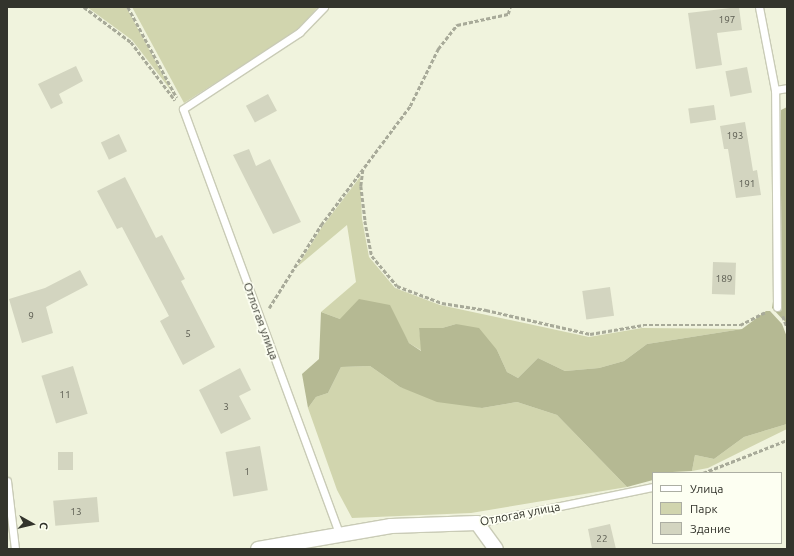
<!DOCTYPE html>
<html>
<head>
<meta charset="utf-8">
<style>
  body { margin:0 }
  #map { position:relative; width:794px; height:556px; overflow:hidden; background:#f0f3dd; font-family:Ubuntu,sans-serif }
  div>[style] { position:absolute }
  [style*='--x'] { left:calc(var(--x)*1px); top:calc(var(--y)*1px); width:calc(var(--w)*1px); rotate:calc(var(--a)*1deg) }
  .green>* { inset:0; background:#d1d5ae }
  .forest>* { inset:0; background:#b5b993 }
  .building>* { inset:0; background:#d3d5c0; transform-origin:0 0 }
  .path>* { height:2.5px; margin-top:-1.25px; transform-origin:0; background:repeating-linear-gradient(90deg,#a8aa99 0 4px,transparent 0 6px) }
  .roads { filter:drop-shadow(1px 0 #c9cbb6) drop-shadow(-1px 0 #c9cbb6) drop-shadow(0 1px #c9cbb6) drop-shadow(0 -1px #c9cbb6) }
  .lane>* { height:7px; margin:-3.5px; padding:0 3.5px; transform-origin:3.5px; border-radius:3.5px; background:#fff }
  .street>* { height:14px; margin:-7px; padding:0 7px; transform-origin:7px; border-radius:7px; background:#fff }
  span { translate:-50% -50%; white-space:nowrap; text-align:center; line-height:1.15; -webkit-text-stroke:3.5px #fdfff2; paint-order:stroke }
  .number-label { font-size:10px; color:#5b5c51 }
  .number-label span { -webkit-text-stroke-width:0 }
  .street-label { font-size:12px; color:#33342c }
  .frame { position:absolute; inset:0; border:8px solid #33342c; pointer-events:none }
  .legend { position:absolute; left:652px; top:472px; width:130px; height:72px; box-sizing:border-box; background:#fdfff2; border:1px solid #acaea3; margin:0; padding:5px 7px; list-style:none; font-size:12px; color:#33342c }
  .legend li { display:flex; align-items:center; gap:8px; height:20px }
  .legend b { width:20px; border:1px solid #acaea3 }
  .north { position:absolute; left:12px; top:504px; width:40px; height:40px; -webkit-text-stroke:3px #fdfff2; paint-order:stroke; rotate:98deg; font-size:11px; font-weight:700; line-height:16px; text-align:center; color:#33342c }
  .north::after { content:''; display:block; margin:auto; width:14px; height:18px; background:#33342c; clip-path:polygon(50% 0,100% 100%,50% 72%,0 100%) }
</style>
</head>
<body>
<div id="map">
  <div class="green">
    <i style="clip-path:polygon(87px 7px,126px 7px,173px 93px,132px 40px)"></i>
    <i style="clip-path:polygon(132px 7px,318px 7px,298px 30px,184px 103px)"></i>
    <i style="clip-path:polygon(360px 177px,362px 219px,369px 257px,395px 288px,440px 305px,589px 337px,642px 328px,742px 329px,647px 344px,624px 361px,599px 368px,565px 371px,538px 358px,518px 378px,507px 372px,497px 350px,456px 324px,442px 328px,419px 328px,422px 351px,409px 343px,399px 326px,340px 319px,321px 312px,356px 282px,347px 225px,297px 267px,322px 227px)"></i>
    <i style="clip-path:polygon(370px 366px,400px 387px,482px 408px,517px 402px,557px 415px,627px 487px,471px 513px,352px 518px,337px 490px,308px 408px,316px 397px,328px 393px,341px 367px)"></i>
    <i style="clip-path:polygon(787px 424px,787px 429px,708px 468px,692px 471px,695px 455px,714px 459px,744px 437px)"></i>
  </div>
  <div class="forest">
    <i style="clip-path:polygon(787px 107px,787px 324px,772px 308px,778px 268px,781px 110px)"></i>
    <i style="clip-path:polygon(359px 299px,390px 305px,409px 343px,421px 351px,419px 328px,442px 328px,456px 324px,479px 328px,497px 350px,507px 372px,518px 378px,538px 358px,565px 371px,599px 368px,624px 361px,647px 344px,742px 329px,766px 311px,770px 311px,782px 324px,787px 337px,787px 424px,744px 437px,714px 459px,695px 455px,692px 471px,653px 473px,653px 480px,627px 487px,557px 415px,517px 402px,482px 408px,437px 402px,400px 387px,370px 366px,341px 367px,328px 393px,316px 397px,308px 408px,302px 374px,319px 359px,321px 312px,340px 319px)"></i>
  </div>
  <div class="building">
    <i style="clip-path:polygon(739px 7px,742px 30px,717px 33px,722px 65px,696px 69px,688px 13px)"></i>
    <i style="clip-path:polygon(76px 66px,83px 81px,59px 94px,63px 103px,51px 109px,38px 84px)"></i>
    <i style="left:747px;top:67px;width:26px;height:22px;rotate:79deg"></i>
    <i style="left:268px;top:94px;width:19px;height:25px;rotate:62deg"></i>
    <i style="left:714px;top:105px;width:15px;height:26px;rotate:82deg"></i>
    <i style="clip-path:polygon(745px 122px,753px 171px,757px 170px,761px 195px,736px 198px,728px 149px,724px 149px,720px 126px)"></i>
    <i style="left:119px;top:134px;width:19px;height:20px;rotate:65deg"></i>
    <i style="clip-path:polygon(249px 149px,256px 166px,270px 159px,301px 222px,273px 234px,233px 155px)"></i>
    <i style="clip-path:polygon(125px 177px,156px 238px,162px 235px,185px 279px,181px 281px,215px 347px,183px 365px,160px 321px,169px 316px,122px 227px,117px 229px,97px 191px)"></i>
    <i style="left:713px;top:262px;width:23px;height:32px;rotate:2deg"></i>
    <i style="clip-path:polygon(80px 270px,88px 285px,46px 307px,53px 333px,22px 343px,9px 299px,45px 288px)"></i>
    <i style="left:610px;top:287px;width:29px;height:28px;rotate:82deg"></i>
    <i style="left:73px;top:366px;width:50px;height:33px;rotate:73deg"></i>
    <i style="clip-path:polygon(240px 368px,251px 390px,239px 396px,251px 419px,221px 434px,199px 390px)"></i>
    <i style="left:260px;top:446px;width:45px;height:35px;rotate:80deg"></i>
    <i style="left:58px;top:452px;width:15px;height:18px"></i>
    <i style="left:97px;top:497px;width:25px;height:44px;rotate:85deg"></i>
    <i style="clip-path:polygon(610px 524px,616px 549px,592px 549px,588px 529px)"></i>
  </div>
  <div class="path">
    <i style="--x:84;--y:7;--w:59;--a:36.7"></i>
    <i style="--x:131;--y:42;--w:73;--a:52.8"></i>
    <i style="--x:128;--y:7;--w:103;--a:61.7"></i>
    <i style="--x:363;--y:170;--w:16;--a:97"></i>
    <i style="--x:361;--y:186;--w:35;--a:83"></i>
    <i style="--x:365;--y:221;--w:36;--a:79"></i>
    <i style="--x:372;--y:256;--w:39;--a:50"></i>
    <i style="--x:397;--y:286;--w:48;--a:20.7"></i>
    <i style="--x:442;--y:303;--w:45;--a:9"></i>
    <i style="--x:486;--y:310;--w:107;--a:13"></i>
    <i style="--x:590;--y:334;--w:54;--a:-9.6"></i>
    <i style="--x:643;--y:325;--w:97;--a:0"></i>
    <i style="--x:740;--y:325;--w:29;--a:-27"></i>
    <i style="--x:269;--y:308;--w:98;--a:-57.9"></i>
    <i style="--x:321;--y:225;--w:149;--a:-53.2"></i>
    <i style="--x:410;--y:106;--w:64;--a:-63.8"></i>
    <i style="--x:438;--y:49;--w:31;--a:-52"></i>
    <i style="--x:457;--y:25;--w:52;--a:-12.2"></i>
    <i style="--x:508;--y:14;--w:7;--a:-74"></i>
    <i style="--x:783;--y:316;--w:12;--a:70"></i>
    <i style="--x:703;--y:473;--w:90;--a:-21.4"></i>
  </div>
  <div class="roads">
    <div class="lane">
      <i style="--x:324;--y:7;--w:35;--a:134"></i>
      <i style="--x:300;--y:32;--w:140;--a:146.7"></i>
      <i style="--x:183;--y:109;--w:452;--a:69.8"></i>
      <i style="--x:759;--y:7;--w:85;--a:79.1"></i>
      <i style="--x:777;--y:307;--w:217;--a:-90.5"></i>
      <i style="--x:775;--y:90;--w:12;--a:-9"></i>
      <i style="--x:7;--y:481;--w:68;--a:83.3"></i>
      <i style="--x:477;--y:523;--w:180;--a:-11.6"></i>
    </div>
    <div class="street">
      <i style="--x:258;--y:549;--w:135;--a:-9.8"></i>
      <i style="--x:391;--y:526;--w:86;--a:-2"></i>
      <i style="--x:477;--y:523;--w:32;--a:54"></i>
    </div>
  </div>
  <div class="number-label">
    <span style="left:727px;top:20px">197</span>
    <span style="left:735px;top:136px">193</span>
    <span style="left:747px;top:184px">191</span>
    <span style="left:724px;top:279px">189</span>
    <span style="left:31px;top:316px">9</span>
    <span style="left:188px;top:334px">5</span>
    <span style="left:65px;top:395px">11</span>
    <span style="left:226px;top:407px">3</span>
    <span style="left:247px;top:472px">1</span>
    <span style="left:76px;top:512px">13</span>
    <span style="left:602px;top:539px">22</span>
  </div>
  <div class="street-label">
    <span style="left:261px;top:321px;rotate:70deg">Отлогая улица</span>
    <span style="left:520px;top:514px;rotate:-11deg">Отлогая улица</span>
  </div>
  <div class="frame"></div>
  <ul class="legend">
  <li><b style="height:5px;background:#fff"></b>Улица</li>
  <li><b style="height:11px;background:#d1d5ae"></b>Парк</li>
  <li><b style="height:11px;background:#d3d5c0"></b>Здание</li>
  </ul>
  <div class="north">С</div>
</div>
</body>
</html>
